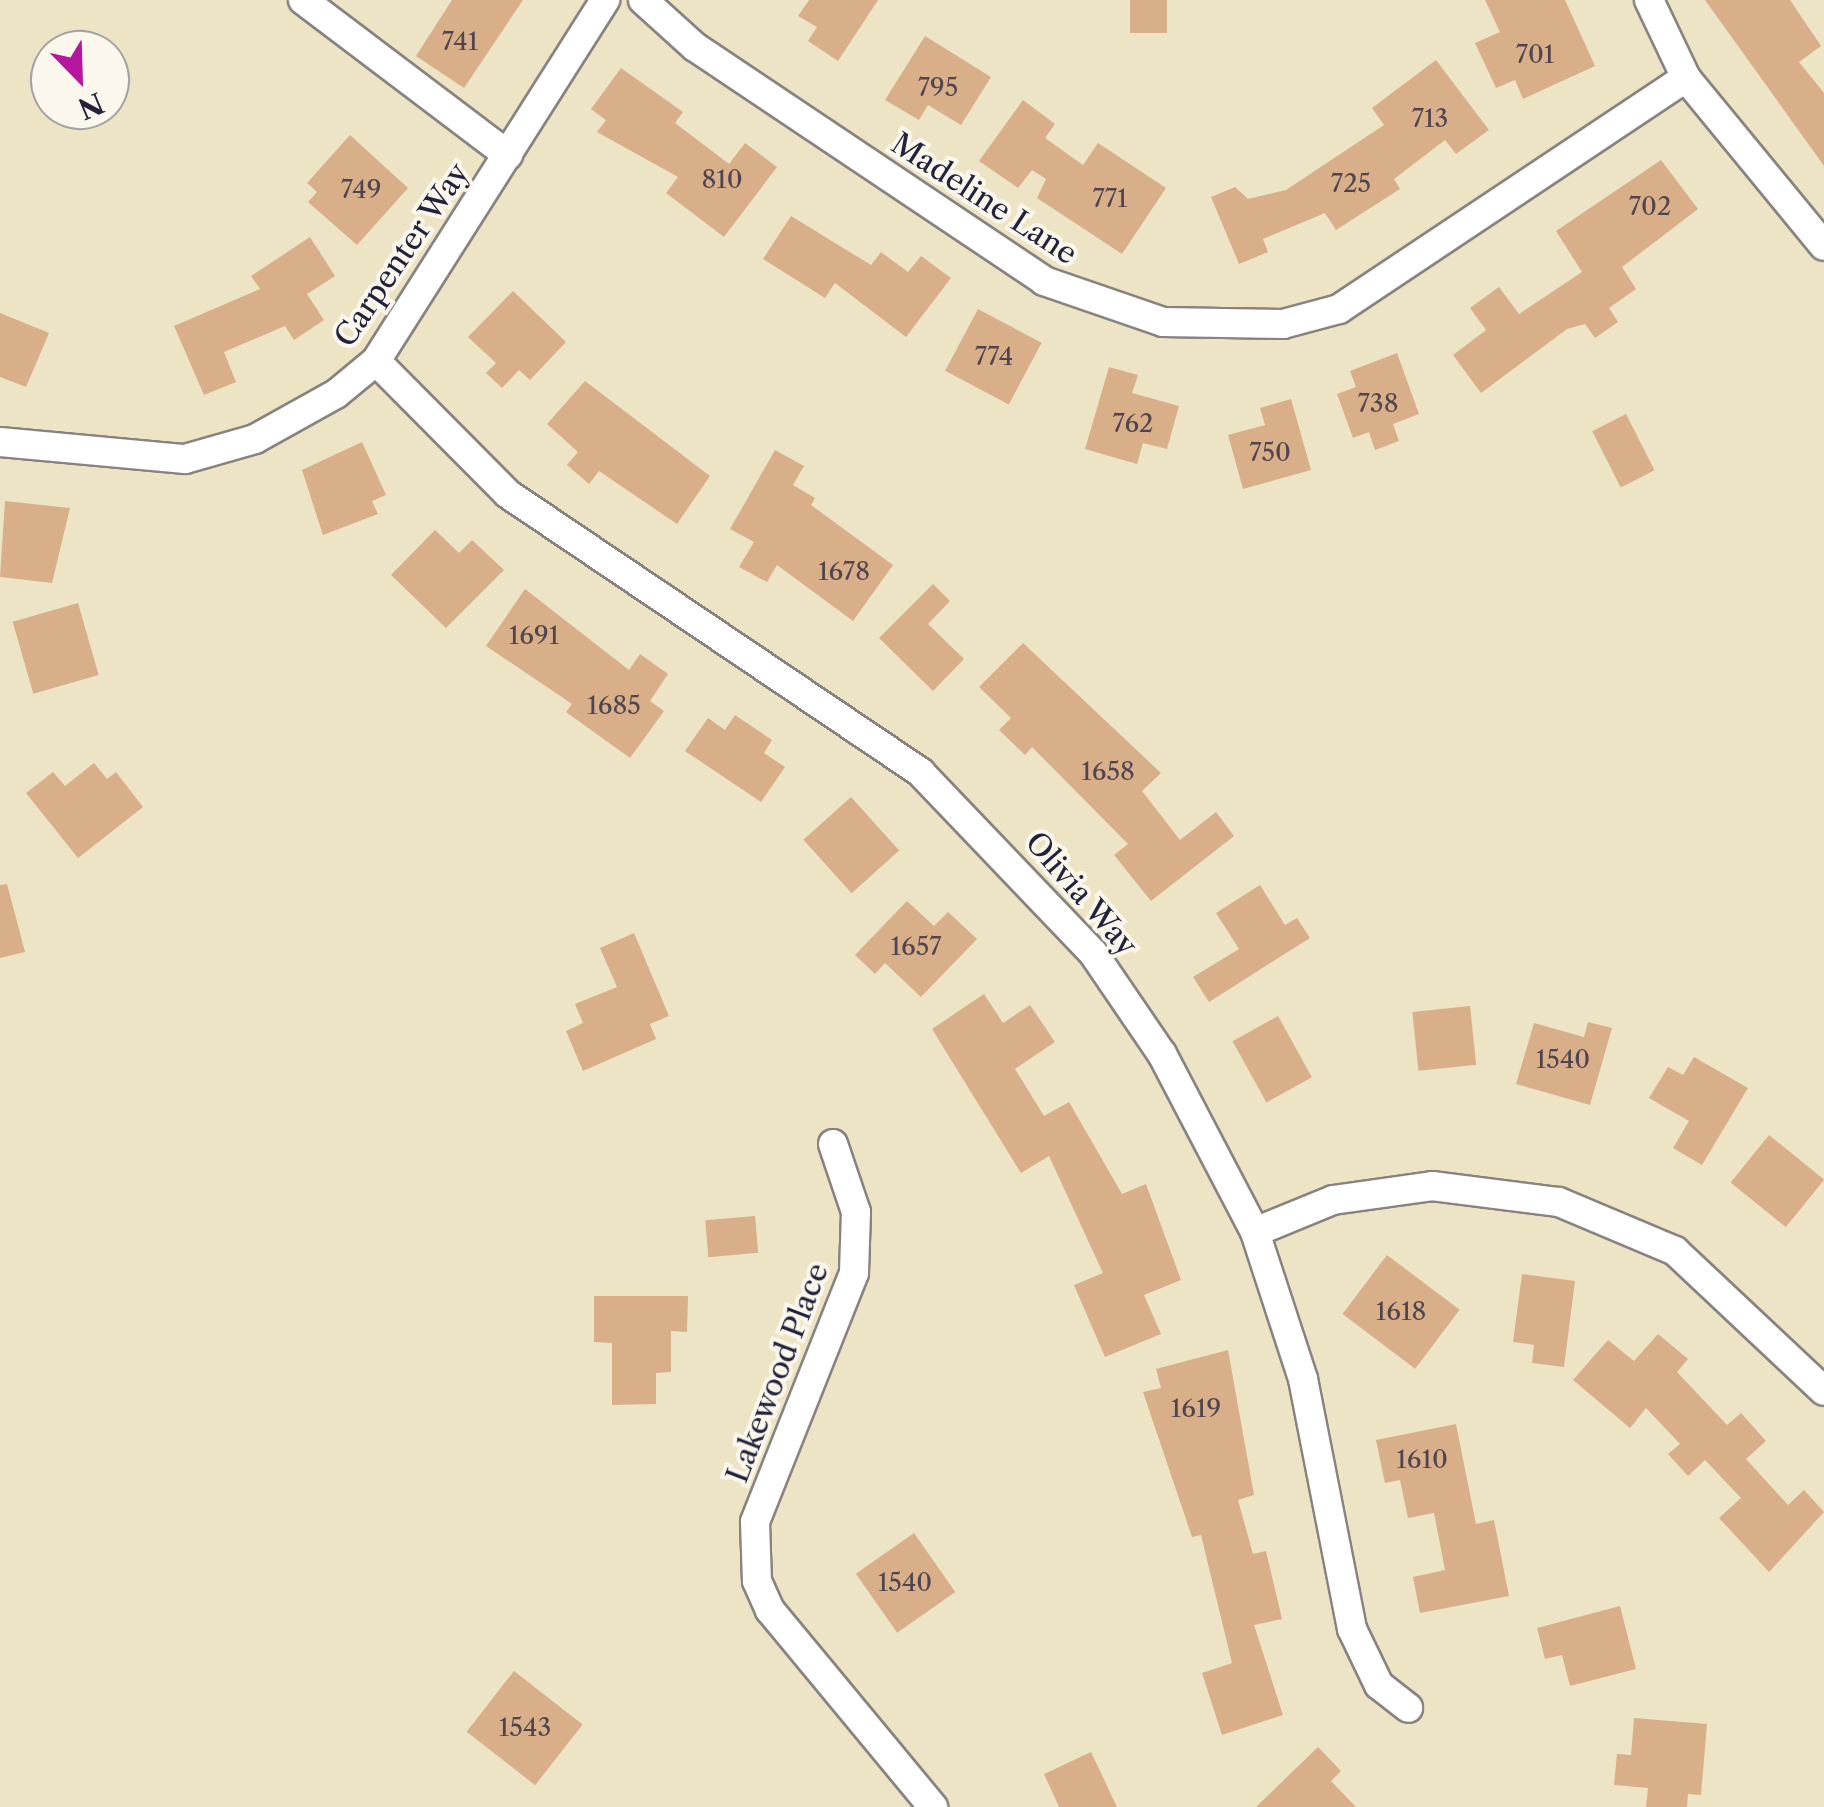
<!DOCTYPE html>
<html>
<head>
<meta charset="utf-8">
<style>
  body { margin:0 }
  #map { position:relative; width:1824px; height:1807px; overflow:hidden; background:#ede4c6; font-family:"Libre Caslon Text",serif }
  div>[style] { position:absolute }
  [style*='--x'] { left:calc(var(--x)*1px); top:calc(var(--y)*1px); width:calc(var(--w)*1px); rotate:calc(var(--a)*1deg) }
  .building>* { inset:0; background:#d9af8a; transform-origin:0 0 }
  .roads { filter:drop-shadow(2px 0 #888380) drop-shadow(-2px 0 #888380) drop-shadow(0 2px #888380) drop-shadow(0 -2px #888380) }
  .minor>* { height:28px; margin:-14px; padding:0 14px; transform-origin:14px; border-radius:14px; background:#fff }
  span { translate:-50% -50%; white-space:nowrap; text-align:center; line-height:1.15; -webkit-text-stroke:8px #fbf7ec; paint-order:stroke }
  .number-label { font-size:25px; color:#50454f }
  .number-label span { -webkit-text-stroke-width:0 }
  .street-label { font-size:30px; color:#22223b }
  .north { position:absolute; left:30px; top:30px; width:100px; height:100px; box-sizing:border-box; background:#fbf7ec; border:2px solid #a4a2a5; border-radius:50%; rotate:157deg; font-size:28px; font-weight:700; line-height:40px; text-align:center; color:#22223b }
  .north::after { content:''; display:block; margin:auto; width:35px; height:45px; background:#b5179e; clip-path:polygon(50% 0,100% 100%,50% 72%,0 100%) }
</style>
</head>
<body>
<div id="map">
  <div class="building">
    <i style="clip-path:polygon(452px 0,523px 0,464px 88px,416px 56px)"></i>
    <i style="clip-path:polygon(809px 0,878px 0,838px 61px,808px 41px,817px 27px,798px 16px)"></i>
    <i style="left:1130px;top:0;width:37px;height:33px"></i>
    <i style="clip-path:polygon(1485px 0,1565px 0,1595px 66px,1523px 99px,1515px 80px,1496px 88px,1475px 43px,1500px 32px)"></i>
    <i style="clip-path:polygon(1705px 0,1790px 0,1821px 46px,1799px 62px,1824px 93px,1824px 166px)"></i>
    <i style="clip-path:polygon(925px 36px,991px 77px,961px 125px,928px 105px,919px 120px,885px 100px)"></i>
    <i style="clip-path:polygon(1436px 60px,1489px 130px,1456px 154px,1445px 140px,1394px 179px,1400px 189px,1336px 230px,1325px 213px,1263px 239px,1268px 252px,1239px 264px,1211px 197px,1235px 187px,1248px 199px,1286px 190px,1384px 125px,1372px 108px)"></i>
    <i style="clip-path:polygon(621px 68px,683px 112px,675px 123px,729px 164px,745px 143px,777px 167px,724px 237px,666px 193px,678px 177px,597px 132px,606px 120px,591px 109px)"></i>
    <i style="clip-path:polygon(1023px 100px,1055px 124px,1045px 138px,1083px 165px,1098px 143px,1166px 188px,1122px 254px,1037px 198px,1046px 179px,1032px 170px,1018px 188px,979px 161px)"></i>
    <i style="clip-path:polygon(350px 135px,408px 188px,357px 245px,308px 202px,317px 192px,307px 183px)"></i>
    <i style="clip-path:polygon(1661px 160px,1698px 209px,1622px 267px,1636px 289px,1609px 308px,1618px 322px,1595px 338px,1585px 324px,1567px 329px,1481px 393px,1453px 355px,1486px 330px,1470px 308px,1499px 287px,1519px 314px,1582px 272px,1556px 231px)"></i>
    <i style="clip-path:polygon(791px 216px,871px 265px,881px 252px,908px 272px,921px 256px,951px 278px,906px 337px,835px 283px,825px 298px,763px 259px)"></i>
    <i style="clip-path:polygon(310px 237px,335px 276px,307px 294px,324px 320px,294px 340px,285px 326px,224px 352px,236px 382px,204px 395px,174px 326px,260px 289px,251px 276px)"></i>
    <i style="clip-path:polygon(513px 291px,566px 342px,530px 380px,519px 370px,502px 388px,486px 373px,496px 363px,468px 337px)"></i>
    <i style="left:978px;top:309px;width:72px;height:70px;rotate:28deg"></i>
    <i style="clip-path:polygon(0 313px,49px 333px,26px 387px,0 377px)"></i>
    <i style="clip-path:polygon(1397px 353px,1419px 414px,1393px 424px,1399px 441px,1375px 450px,1369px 432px,1353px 438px,1337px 394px,1356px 387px,1350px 371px)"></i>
    <i style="clip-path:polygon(1109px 367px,1138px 375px,1132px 393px,1179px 406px,1167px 449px,1143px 443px,1137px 464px,1085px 449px)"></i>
    <i style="clip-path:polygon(585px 381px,710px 476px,677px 524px,599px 471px,589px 484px,567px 465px,578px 452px,547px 424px)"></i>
    <i style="clip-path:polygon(1291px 399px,1311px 470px,1243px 489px,1228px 435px,1265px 425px,1260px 408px)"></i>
    <i style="left:1626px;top:414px;width:63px;height:38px;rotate:63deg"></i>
    <i style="clip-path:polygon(362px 442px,386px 495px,372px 501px,378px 514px,323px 535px,302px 470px)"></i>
    <i style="clip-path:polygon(775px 450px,804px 466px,793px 485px,815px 498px,811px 505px,893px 565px,853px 621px,777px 565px,767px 582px,739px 567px,754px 542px,730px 529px)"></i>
    <i style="clip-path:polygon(5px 501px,70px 508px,52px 583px,0 577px)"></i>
    <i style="clip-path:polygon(435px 530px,459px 553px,472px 540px,504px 570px,446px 628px,391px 575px)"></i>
    <i style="clip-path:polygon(933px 584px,950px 601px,928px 624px,964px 659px,933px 691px,879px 638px)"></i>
    <i style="clip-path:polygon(525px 589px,629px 670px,640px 654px,668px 674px,650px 701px,664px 711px,630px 758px,566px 712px,572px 704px,486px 646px)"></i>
    <i style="left:78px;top:603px;width:75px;height:68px;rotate:74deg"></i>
    <i style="clip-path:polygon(1023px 643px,1161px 773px,1142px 791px,1180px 840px,1216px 812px,1234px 836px,1151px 901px,1114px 855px,1128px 844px,1032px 747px,1025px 755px,999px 730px,1011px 718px,979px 687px)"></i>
    <i style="clip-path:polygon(735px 715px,772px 740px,764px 753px,785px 767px,761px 802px,685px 751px,708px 718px,725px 730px)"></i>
    <i style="clip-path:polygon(94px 763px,107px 779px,116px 772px,143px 807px,78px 858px,26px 793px,53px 772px,65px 786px)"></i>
    <i style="left:851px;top:797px;width:72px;height:64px;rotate:48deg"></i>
    <i style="clip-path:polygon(7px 884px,25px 952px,0 958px,0 885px)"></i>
    <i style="clip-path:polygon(1260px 885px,1285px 925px,1297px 918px,1310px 938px,1209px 1002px,1193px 977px,1239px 949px,1216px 913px)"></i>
    <i style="clip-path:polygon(907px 901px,934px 926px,948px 912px,977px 939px,921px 997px,885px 963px,875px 974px,855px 955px)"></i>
    <i style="clip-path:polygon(634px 933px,669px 1016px,650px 1024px,656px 1039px,583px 1071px,566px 1031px,583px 1023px,575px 1004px,617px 987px,600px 948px)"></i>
    <i style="clip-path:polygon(984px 994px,1003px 1023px,1030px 1005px,1055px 1042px,1015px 1069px,1044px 1116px,1069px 1102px,1122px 1194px,1146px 1184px,1181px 1280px,1144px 1295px,1161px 1334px,1105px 1357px,1074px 1285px,1103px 1273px,1049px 1156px,1021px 1173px,932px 1029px)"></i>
    <i style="left:1470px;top:1006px;width:59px;height:58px;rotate:84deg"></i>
    <i style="left:1278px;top:1016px;width:70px;height:52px;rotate:61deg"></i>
    <i style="clip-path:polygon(1588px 1022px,1612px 1028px,1590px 1105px,1516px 1084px,1534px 1023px,1584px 1037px)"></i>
    <i style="clip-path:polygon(1694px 1057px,1748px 1088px,1702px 1165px,1673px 1148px,1689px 1121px,1649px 1098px,1668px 1067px,1683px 1075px)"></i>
    <i style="left:1769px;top:1135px;width:71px;height:61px;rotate:39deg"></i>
    <i style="left:755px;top:1216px;width:37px;height:50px;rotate:85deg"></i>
    <i style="left:1387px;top:1255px;width:91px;height:74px;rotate:37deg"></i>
    <i style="clip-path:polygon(1522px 1274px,1575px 1281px,1564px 1367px,1532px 1363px,1534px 1345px,1513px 1342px)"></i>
    <i style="clip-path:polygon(594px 1296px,688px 1296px,687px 1332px,671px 1331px,671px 1372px,656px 1373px,656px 1404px,612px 1405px,612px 1343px,594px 1342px)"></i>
    <i style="clip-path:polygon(1658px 1334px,1688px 1359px,1677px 1372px,1727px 1425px,1741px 1413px,1766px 1441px,1746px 1459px,1788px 1505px,1804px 1490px,1824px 1512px,1769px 1572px,1719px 1518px,1741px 1498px,1705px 1460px,1688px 1476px,1668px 1454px,1680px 1444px,1646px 1408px,1630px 1428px,1573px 1380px,1608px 1340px,1634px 1361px)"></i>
    <i style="clip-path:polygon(1228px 1350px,1254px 1495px,1238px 1500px,1253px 1554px,1266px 1551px,1282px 1619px,1254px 1625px,1283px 1715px,1222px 1735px,1202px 1673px,1232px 1663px,1201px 1535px,1192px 1537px,1143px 1392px,1161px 1388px,1156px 1369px)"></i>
    <i style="clip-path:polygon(1456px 1424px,1476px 1524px,1494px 1520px,1509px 1596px,1420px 1613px,1413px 1577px,1445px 1570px,1434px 1513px,1408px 1518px,1400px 1480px,1385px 1483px,1376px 1440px)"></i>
    <i style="left:914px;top:1533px;width:72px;height:71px;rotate:55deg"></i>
    <i style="clip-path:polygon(1620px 1606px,1636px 1669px,1570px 1686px,1562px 1655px,1545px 1659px,1537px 1628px)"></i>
    <i style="left:514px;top:1671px;width:87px;height:77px;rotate:38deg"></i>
    <i style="clip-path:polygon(1634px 1718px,1707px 1724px,1701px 1795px,1688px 1794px,1687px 1807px,1646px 1807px,1648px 1788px,1614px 1785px,1617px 1754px,1631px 1755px)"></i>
    <i style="clip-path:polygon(1318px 1747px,1341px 1771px,1331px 1781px,1356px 1807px,1256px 1807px)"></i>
    <i style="clip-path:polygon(1091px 1752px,1117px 1807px,1059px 1807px,1044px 1774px)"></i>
  </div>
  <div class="roads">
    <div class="minor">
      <i style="--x:303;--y:0;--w:257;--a:37.1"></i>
      <i style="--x:643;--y:0;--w:70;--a:42.1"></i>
      <i style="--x:695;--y:47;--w:420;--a:33.8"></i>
      <i style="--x:1044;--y:281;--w:126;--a:19"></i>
      <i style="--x:1163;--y:322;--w:120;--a:1"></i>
      <i style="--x:1283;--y:324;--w:58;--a:-15"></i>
      <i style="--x:1339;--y:309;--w:417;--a:-33.7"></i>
      <i style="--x:1649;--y:0;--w:86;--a:64.6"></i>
      <i style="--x:1686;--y:78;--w:217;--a:50.6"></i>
      <i style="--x:376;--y:361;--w:187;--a:45.2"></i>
      <i style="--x:508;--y:494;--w:498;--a:34"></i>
      <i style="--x:921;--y:773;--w:249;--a:46.3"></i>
      <i style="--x:1093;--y:953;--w:122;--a:55.7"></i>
      <i style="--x:1162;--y:1054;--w:201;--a:62.4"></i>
      <i style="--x:1255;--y:1232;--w:155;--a:71.9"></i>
      <i style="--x:1303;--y:1379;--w:255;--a:78.9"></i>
      <i style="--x:1352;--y:1629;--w:62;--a:64.3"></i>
      <i style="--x:1379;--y:1685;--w:37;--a:38"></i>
      <i style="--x:0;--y:442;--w:186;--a:5.3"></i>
      <i style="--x:185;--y:459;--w:73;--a:-15.9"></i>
      <i style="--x:255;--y:439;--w:93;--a:-29.1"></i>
      <i style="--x:336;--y:394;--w:52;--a:-39.5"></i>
      <i style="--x:376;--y:361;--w:428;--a:-57.6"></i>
      <i style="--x:833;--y:1144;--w:72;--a:71.3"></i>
      <i style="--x:856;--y:1212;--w:61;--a:91.9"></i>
      <i style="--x:854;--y:1273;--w:268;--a:111.7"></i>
      <i style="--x:755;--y:1522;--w:59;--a:88.1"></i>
      <i style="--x:757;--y:1581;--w:32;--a:66"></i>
      <i style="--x:770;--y:1610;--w:256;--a:50.4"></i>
      <i style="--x:1255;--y:1232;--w:84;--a:-22.3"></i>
      <i style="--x:1333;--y:1200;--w:100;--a:-8"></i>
      <i style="--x:1432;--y:1186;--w:128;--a:7.2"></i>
      <i style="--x:1559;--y:1202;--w:126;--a:22.9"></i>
      <i style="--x:1675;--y:1251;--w:204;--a:43.2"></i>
    </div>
  </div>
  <div class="number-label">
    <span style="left:460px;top:42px">741</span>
    <span style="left:1535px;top:55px">701</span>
    <span style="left:938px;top:88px">795</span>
    <span style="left:1430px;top:119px">713</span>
    <span style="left:722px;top:180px">810</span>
    <span style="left:1351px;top:184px">725</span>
    <span style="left:361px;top:190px">749</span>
    <span style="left:1110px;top:199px">771</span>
    <span style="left:1650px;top:207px">702</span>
    <span style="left:994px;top:357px">774</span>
    <span style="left:1378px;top:404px">738</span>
    <span style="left:1133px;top:424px">762</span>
    <span style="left:1270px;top:453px">750</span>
    <span style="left:844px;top:572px">1678</span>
    <span style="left:534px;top:636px">1691</span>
    <span style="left:614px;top:706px">1685</span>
    <span style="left:1108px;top:772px">1658</span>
    <span style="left:916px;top:947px">1657</span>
    <span style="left:1563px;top:1060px">1540</span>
    <span style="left:1401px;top:1312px">1618</span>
    <span style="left:1196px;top:1409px">1619</span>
    <span style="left:1422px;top:1460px">1610</span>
    <span style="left:905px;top:1583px">1540</span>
    <span style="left:525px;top:1728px">1543</span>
  </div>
  <div class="street-label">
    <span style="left:984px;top:199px;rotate:33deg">Madeline Lane</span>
    <span style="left:402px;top:255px;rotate:-56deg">Carpenter Way</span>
    <span style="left:1081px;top:894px;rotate:49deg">Olivia Way</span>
    <span style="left:778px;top:1373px;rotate:-69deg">Lakewood Place</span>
  </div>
  <div class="north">N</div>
</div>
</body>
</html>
